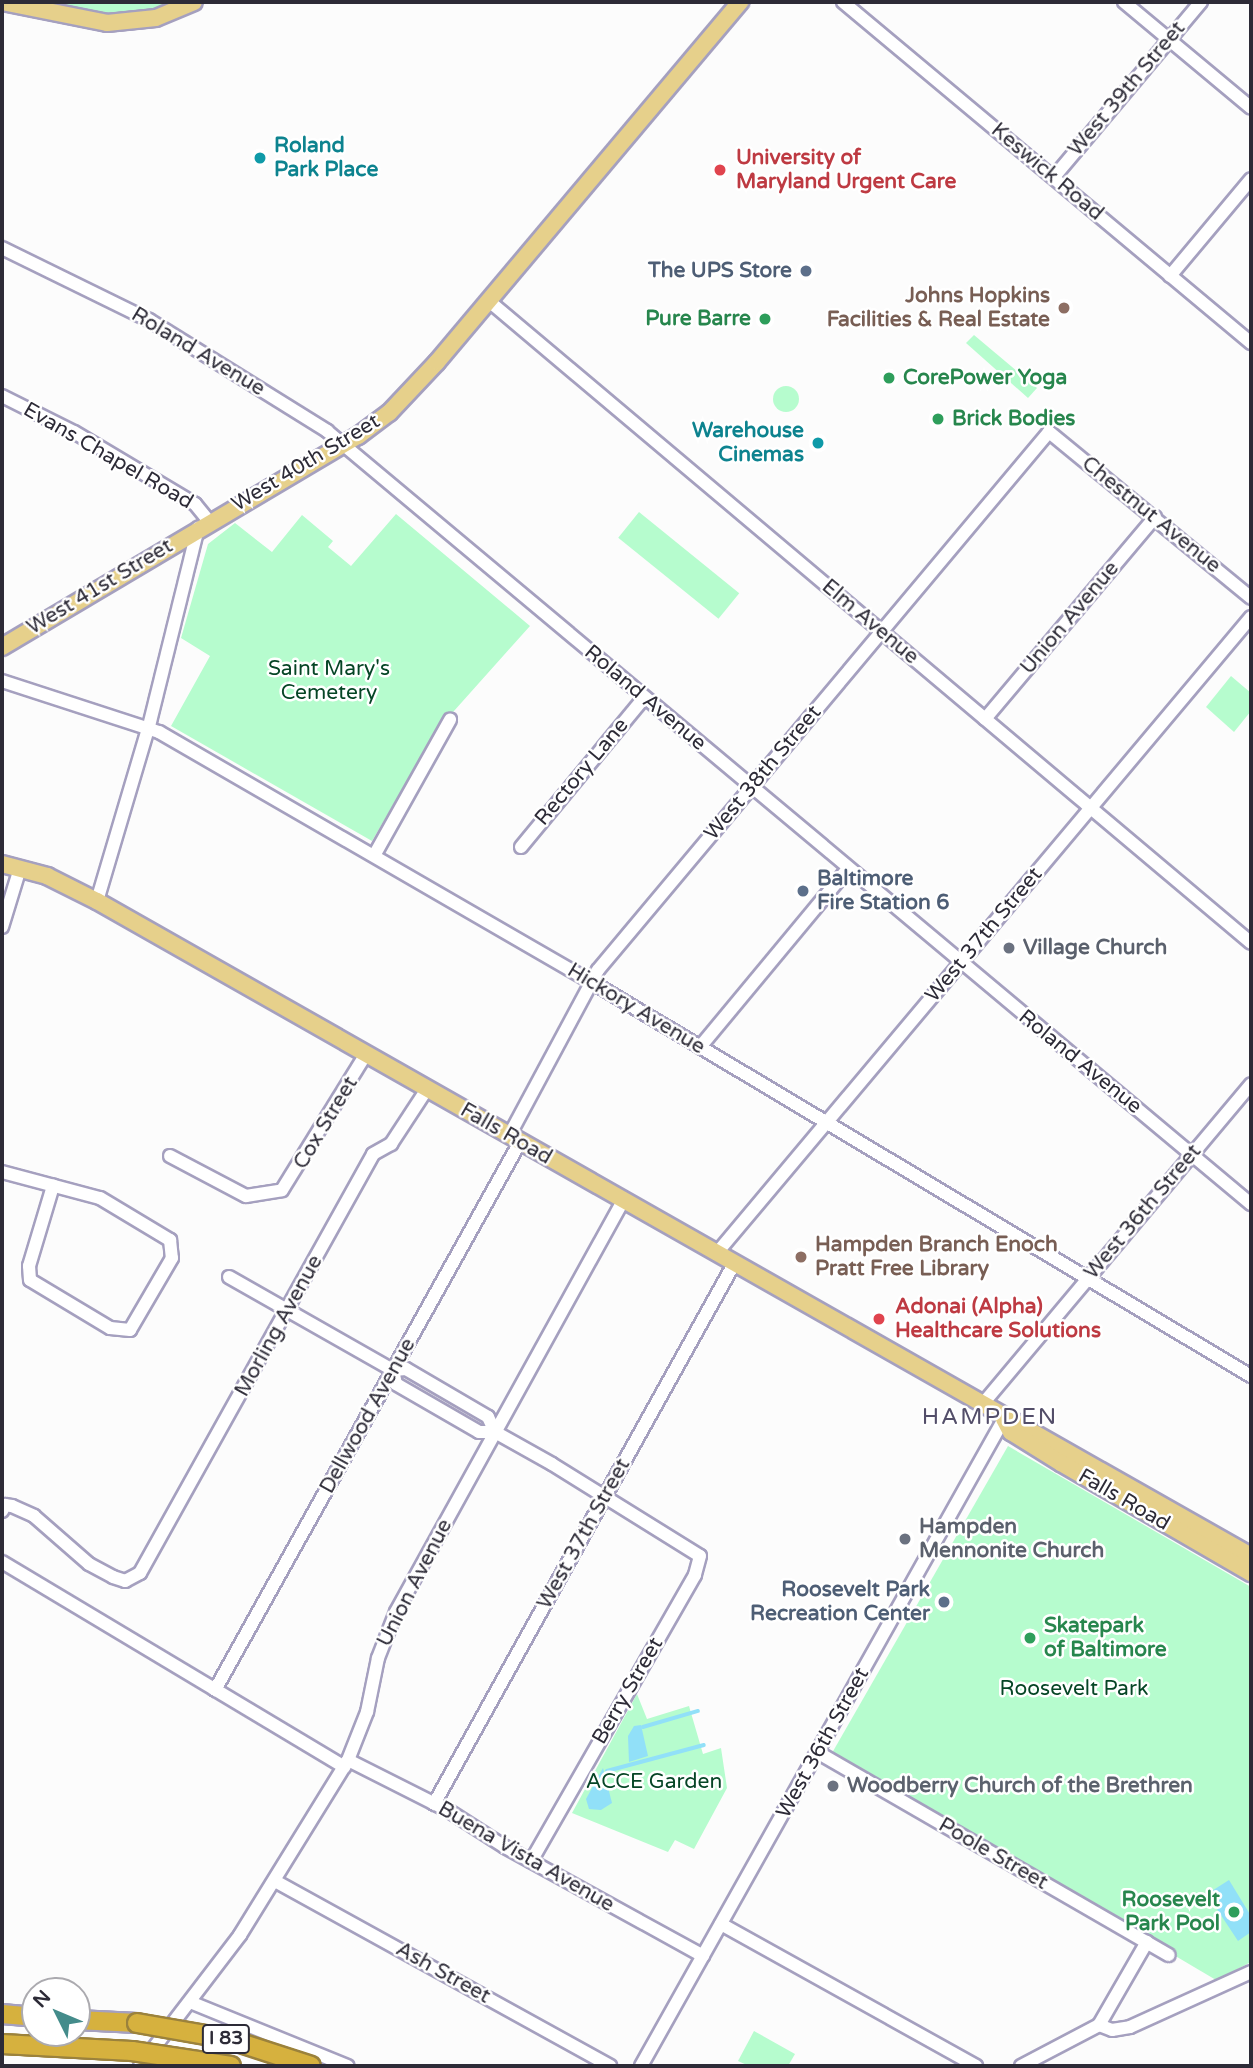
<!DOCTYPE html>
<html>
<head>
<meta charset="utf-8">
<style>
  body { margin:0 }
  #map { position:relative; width:1253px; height:2068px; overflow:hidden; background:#fcfcfc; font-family:"Varela Round",sans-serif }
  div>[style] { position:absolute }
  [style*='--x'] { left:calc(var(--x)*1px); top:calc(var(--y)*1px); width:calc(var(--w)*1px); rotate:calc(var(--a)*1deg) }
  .green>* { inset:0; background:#b6fcce; transform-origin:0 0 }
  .round { border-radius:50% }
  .water>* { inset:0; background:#91e0f8 }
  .pier>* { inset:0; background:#fcfcfc }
  .stream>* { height:3.5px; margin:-1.75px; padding:0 1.75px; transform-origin:1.75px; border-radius:1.75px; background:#91e0f8 }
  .roads { filter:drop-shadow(2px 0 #a5a0bf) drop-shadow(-2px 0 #a5a0bf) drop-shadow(0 2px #a5a0bf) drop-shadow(0 -2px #a5a0bf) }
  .minor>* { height:12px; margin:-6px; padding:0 6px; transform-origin:6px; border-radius:6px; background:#fff }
  .major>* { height:16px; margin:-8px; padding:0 8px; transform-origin:8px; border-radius:8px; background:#e6d08b }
  .highway>* { height:18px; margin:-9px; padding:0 9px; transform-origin:9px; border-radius:9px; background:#d6b13e }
  .bridges { filter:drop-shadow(2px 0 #9b823c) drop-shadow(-2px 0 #9b823c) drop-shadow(0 2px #9b823c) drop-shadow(0 -2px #9b823c) }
  .highway-bridge>* { height:18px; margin:-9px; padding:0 9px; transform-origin:9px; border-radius:9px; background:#d6b13e }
  .dots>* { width:19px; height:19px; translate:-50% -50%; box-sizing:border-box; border:4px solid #fff; border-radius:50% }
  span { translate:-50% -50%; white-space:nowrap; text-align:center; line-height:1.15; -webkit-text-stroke:5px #fff; paint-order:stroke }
  .shield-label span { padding:2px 5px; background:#fff; border:2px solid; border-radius:5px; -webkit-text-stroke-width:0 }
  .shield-label { font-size:19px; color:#2d2b37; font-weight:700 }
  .street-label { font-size:21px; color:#2d2b37 }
  .culture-label { font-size:21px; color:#0d838f; font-weight:700 }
  .left { translate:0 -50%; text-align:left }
  .right { translate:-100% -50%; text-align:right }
  .health-label { font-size:21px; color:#be3a42; font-weight:700 }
  .service-label { font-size:21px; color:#4e5e75; font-weight:700 }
  .education-label { font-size:21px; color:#785e54; font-weight:700 }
  .leisure-label { font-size:21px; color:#27864d; font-weight:700 }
  .park-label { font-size:21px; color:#054525 }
  .worship-label { font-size:21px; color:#5b616d; font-weight:700 }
  .neighbourhood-label { font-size:23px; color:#534e69; letter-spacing:2px }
  .frame { position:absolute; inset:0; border:4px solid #2d2b37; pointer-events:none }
  .north { position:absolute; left:21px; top:1977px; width:70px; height:70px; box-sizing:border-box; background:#fff; border:2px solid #abaaaf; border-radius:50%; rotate:313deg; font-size:19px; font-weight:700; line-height:28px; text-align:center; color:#2d2b37 }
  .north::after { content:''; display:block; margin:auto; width:24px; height:32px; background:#448c8b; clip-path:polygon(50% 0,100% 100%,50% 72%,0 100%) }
</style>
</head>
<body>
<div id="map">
  <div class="green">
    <i style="clip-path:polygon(19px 2px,183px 2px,128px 18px)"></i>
    <i style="clip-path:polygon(974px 335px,1037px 388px,1028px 398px,966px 343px)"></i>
    <i class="round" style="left:773px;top:386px;width:26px;height:26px"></i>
    <i style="left:639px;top:512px;width:129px;height:33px;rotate:39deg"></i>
    <i style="clip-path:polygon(396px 514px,530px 626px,437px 730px,372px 841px,171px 726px,210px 656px,181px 638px,208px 544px,235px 523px,272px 552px,302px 515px,333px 541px,328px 547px,351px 566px)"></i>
    <i style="clip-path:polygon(1231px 676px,1251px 693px,1251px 711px,1234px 732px,1206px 707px)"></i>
    <i style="clip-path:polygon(1008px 1446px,1251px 1587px,1251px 1962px,1216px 1980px,832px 1753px)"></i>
    <i style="clip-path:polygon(637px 1694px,647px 1719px,689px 1706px,703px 1754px,721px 1748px,727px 1788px,694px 1849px,675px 1840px,668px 1852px,572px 1813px)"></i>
    <i style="clip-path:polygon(754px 2031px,795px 2054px,788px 2066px,749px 2066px,738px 2061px)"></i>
  </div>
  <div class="water">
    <i style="clip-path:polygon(641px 1725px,648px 1756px,629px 1762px,628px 1736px,634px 1726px)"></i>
    <i style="clip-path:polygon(603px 1768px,612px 1803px,601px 1810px,589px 1809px,586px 1799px)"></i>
    <i style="clip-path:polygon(1229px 1880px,1251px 1916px,1251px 1932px,1238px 1941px,1207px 1894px)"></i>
  </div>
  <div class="pier">
    <i style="clip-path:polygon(2px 2018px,35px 2021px,35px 2033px,77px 2033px,77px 2023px,178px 2032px,303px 2066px,209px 2066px,186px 2060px,2px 2051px)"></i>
  </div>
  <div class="stream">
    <i style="--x:643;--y:1727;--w:57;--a:-16.2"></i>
    <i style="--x:607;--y:1771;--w:100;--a:-15"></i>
  </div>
  <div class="roads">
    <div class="minor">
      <i style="--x:843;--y:2;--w:532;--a:39.89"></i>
      <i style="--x:1124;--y:2;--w:165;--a:39.8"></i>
      <i style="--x:1054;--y:177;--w:229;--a:-50"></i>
      <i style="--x:2;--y:248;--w:164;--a:26.1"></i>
      <i style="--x:149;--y:320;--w:210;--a:31.9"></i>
      <i style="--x:327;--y:431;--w:1205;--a:39.92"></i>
      <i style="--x:1170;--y:276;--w:126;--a:-50.1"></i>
      <i style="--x:489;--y:301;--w:996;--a:40.11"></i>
      <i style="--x:2;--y:396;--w:80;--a:26.6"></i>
      <i style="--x:74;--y:432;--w:141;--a:30.8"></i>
      <i style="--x:195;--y:504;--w:22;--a:51"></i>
      <i style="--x:2;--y:681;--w:165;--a:18"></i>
      <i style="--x:159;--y:732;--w:501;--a:30.04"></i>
      <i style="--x:593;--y:983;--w:766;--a:30.85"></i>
      <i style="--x:985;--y:719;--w:264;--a:-49.9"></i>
      <i style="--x:521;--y:847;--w:193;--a:-50.5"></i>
      <i style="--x:375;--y:854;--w:154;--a:-60.8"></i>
      <i style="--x:97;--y:901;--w:183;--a:-73.5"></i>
      <i style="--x:149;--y:726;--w:204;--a:-76.1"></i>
      <i style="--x:2;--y:927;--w:62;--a:-73"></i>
      <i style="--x:700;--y:1047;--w:231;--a:-50.3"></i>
      <i style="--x:509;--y:1136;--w:188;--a:-61.8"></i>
      <i style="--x:598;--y:970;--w:702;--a:-50.03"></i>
      <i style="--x:1049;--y:432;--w:261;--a:39.4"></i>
      <i style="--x:170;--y:1156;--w:86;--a:27.8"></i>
      <i style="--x:246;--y:1196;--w:36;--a:-9"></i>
      <i style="--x:282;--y:1190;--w:160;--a:-58.3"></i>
      <i style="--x:2;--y:1172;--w:101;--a:14.9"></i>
      <i style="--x:100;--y:1198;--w:82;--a:31"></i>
      <i style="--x:170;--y:1240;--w:18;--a:84"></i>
      <i style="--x:172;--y:1258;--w:83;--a:120.3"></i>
      <i style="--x:130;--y:1330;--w:20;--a:-174"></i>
      <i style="--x:110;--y:1328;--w:93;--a:-149"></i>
      <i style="--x:30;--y:1280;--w:14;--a:-94"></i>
      <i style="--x:29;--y:1266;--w:84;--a:-73.3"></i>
      <i style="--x:716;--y:1254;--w:832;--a:-49.97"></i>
      <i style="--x:229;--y:1277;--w:189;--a:29.6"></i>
      <i style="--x:393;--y:1370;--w:13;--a:-4"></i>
      <i style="--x:406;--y:1369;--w:95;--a:30.3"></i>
      <i style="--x:488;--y:1417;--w:17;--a:65"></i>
      <i style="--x:393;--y:1370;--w:14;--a:78"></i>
      <i style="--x:396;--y:1384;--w:96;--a:30"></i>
      <i style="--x:479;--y:1432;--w:16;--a:0"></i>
      <i style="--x:495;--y:1432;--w:65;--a:29.3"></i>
      <i style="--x:552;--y:1464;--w:174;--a:31.9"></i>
      <i style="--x:700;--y:1556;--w:20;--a:105"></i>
      <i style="--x:695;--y:1575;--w:330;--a:119.8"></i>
      <i style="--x:981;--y:1406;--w:420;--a:-50"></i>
      <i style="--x:2;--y:1511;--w:7;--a:-63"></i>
      <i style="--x:5;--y:1505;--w:7;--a:8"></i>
      <i style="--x:12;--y:1506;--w:24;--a:24"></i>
      <i style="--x:34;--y:1516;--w:73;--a:41.1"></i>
      <i style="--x:89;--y:1564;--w:27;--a:28"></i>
      <i style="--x:113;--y:1577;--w:13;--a:18"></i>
      <i style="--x:125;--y:1581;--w:17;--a:-28"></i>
      <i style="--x:140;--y:1573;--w:479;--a:-60.9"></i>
      <i style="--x:373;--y:1154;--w:21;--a:-29"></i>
      <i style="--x:391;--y:1144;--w:66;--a:-56.8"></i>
      <i style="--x:2;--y:1562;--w:399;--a:30.9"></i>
      <i style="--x:215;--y:1690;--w:627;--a:-60.9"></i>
      <i style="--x:817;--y:1752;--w:406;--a:30"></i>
      <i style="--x:348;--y:1760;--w:113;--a:26.8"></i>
      <i style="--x:449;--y:1811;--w:67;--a:32.7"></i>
      <i style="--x:505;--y:1847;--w:226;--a:28.8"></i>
      <i style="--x:434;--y:1804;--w:618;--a:-60.95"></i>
      <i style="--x:275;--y:1881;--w:383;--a:28.9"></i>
      <i style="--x:721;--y:1924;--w:292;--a:29.1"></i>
      <i style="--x:190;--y:2002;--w:170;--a:22.1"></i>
      <i style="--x:1099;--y:2025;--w:14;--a:21"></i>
      <i style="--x:1112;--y:2030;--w:18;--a:-9"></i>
      <i style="--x:1130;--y:2027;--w:133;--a:-24.4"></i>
      <i style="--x:140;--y:2066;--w:165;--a:-52.6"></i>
      <i style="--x:240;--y:1935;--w:206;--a:-58.3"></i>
      <i style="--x:348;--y:1760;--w:52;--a:-68.4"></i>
      <i style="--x:367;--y:1712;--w:55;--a:-78.5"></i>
      <i style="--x:378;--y:1658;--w:49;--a:-68.6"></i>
      <i style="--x:396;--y:1612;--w:470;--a:-61.1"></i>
      <i style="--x:641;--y:2066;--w:742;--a:-60.71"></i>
      <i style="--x:1021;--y:2066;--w:88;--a:-27.7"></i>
      <i style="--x:1099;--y:2025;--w:96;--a:-60"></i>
    </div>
    <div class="major">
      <i style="--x:2;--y:2;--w:107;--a:11.3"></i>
      <i style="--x:107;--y:23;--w:49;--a:-5.8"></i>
      <i style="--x:156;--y:18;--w:41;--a:-22.8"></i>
      <i style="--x:2;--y:647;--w:414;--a:-30.7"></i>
      <i style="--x:358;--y:436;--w:39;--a:-37"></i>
      <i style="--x:389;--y:413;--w:70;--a:-46.7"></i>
      <i style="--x:437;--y:362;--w:471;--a:-49.9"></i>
      <i style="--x:2;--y:864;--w:47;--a:14.9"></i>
      <i style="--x:47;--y:876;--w:56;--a:26.6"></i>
      <i style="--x:97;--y:901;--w:1327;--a:29.58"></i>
      <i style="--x:1004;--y:1419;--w:15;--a:62"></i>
      <i style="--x:1011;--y:1432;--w:59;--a:31.8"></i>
      <i style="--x:1061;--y:1463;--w:220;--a:30.1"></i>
    </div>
    <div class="highway">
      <i style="--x:2;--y:2014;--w:33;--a:5"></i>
      <i style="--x:77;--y:2020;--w:60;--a:2.9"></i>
    </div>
  </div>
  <div class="bridges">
    <div class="highway-bridge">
      <i style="--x:137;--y:2023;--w:92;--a:10"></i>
      <i style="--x:228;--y:2039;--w:87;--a:18"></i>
      <i style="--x:2;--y:2044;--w:130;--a:3.1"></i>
      <i style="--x:132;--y:2051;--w:100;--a:8.6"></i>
    </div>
  </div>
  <div class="dots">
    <i style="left:260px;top:158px;background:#0f9aa8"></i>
    <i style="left:720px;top:170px;background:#e0444e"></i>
    <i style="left:806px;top:271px;background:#5c6f8a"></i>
    <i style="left:1064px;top:308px;background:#8d6e63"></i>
    <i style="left:765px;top:319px;background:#2e9e5b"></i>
    <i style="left:889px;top:378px;background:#2e9e5b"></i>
    <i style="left:938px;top:419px;background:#2e9e5b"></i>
    <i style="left:818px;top:443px;background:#0f9aa8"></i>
    <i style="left:803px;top:891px;background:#5c6f8a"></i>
    <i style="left:1009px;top:948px;background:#6b7280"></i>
    <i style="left:801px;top:1257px;background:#8d6e63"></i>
    <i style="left:879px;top:1319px;background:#e0444e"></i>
    <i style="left:905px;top:1539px;background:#6b7280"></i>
    <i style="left:944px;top:1602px;background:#5c6f8a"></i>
    <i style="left:1030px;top:1638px;background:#2e9e5b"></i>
    <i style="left:833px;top:1786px;background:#6b7280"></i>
    <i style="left:1234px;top:1912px;background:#2e9e5b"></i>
  </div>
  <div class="shield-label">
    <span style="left:226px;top:2039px">I 83</span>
  </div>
  <div class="street-label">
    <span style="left:1127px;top:89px;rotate:-50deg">West 39th Street</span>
    <span style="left:1047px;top:172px;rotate:40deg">Keswick Road</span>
    <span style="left:198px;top:352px;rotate:31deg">Roland Avenue</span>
    <span style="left:108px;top:456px;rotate:30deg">Evans Chapel Road</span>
    <span style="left:306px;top:463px;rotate:-31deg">West 40th Street</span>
    <span style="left:1151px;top:515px;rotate:39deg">Chestnut Avenue</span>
    <span style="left:100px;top:587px;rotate:-31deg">West 41st Street</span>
    <span style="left:1070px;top:618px;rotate:-50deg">Union Avenue</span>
    <span style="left:870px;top:622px;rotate:40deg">Elm Avenue</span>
    <span style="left:645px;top:698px;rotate:40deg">Roland Avenue</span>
    <span style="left:582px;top:772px;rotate:-50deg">Rectory Lane</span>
    <span style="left:763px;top:773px;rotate:-50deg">West 38th Street</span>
    <span style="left:984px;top:935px;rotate:-50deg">West 37th Street</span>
    <span style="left:636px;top:1009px;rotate:31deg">Hickory Avenue</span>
    <span style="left:1080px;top:1062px;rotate:39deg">Roland Avenue</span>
    <span style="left:326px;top:1123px;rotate:-59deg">Cox Street</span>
    <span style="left:506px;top:1134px;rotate:30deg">Falls Road</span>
    <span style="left:1143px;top:1212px;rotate:-50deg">West 36th Street</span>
    <span style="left:279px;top:1326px;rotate:-61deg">Morling Avenue</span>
    <span style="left:368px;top:1416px;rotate:-61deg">Dellwood Avenue</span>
    <span style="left:1124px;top:1500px;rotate:30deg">Falls Road</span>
    <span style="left:584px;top:1534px;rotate:-61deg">West 37th Street</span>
    <span style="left:415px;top:1583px;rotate:-63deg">Union Avenue</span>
    <span style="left:628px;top:1691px;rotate:-60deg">Berry Street</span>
    <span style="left:823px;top:1743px;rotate:-61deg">West 36th Street</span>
    <span style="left:993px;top:1854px;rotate:30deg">Poole Street</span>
    <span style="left:526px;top:1857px;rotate:30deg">Buena Vista Avenue</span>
    <span style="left:443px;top:1973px;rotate:29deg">Ash Street</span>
  </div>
  <div class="culture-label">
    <span class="left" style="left:274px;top:158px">Roland<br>Park Place</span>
    <span class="right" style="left:804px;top:443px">Warehouse<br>Cinemas</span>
  </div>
  <div class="health-label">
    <span class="left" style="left:736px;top:170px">University of<br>Maryland Urgent Care</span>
    <span class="left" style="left:895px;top:1319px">Adonai (Alpha)<br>Healthcare Solutions</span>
  </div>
  <div class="service-label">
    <span class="right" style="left:792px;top:271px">The UPS Store</span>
    <span class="left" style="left:817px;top:891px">Baltimore<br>Fire Station 6</span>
    <span class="right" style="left:930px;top:1602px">Roosevelt Park<br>Recreation Center</span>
  </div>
  <div class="education-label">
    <span class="right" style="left:1050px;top:308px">Johns Hopkins<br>Facilities &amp; Real Estate</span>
    <span class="left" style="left:815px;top:1257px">Hampden Branch Enoch<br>Pratt Free Library</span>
  </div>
  <div class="leisure-label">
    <span class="right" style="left:751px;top:319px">Pure Barre</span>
    <span class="left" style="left:903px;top:378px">CorePower Yoga</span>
    <span class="left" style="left:952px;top:419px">Brick Bodies</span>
    <span class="left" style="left:1044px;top:1638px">Skatepark<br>of Baltimore</span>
    <span class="right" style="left:1220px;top:1912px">Roosevelt<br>Park Pool</span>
  </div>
  <div class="park-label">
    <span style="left:329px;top:681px">Saint Mary's<br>Cemetery</span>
    <span style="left:1074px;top:1689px">Roosevelt Park</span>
    <span style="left:654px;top:1782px">ACCE Garden</span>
  </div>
  <div class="worship-label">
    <span class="left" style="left:1023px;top:948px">Village Church</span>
    <span class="left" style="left:919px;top:1539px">Hampden<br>Mennonite Church</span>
    <span class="left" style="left:847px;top:1786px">Woodberry Church of the Brethren</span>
  </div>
  <div class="neighbourhood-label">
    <span style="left:990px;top:1417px">HAMPDEN</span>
  </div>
  <div class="frame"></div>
  <div class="north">N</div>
</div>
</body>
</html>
